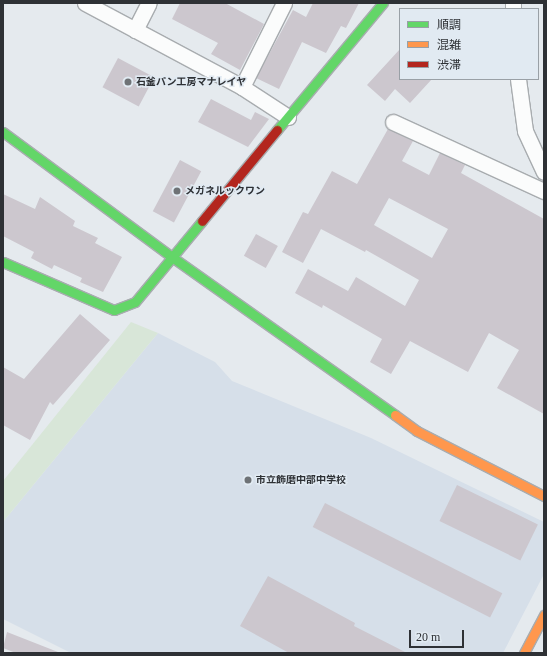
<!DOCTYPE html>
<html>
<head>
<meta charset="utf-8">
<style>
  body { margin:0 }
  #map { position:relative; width:547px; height:656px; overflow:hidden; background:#e5eaee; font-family:"Times New Roman","Noto Sans JP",serif }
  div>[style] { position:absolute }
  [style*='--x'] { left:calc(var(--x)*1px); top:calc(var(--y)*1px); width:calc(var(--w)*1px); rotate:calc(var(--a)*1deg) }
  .built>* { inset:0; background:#d6dfe9 }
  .green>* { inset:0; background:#d8e6d8 }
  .building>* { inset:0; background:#ccc7ce; transform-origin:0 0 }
  .roads { filter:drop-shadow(1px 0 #a8acaf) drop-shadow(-1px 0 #a8acaf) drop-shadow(0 1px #a8acaf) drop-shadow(0 -1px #a8acaf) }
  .street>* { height:15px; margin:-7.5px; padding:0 7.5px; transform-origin:7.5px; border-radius:7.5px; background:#fbfcfc }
  .fast>* { height:9px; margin:-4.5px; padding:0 4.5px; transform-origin:4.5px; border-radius:4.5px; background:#63d668 }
  .slow>* { height:9px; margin:-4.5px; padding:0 4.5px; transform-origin:4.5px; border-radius:4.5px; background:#ff974d }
  .jam>* { height:9px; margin:-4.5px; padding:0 4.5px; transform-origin:4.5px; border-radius:4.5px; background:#b3261e }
  .dots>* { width:11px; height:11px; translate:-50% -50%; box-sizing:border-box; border:2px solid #e1eaf2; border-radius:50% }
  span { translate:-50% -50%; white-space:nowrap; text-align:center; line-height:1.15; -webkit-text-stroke:3px #e1eaf2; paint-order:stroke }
  .poi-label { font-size:10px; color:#2e3135; font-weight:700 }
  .left { translate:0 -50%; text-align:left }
  .frame { position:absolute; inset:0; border:4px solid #2e3135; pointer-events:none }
  .legend { position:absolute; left:399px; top:8px; width:140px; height:72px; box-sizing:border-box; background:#e1eaf2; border:1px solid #99a0a6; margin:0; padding:5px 7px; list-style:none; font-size:12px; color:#2e3135 }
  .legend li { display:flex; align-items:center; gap:8px; height:20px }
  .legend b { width:20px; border:1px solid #99a0a6 }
  .scale { position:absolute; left:409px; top:630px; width:55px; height:18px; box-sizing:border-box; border:2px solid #2e3135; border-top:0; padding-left:5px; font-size:12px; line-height:14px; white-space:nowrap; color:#2e3135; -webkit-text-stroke:3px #e1eaf2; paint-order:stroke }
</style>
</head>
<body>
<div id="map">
  <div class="built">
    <i style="clip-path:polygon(158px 333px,215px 362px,232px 381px,371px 438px,544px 522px,544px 574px,503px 653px,71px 653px,3px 619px,3px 522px)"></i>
  </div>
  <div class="green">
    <i style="clip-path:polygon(131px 322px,158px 333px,3px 522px,3px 481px)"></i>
  </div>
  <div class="building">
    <i style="clip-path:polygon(180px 3px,225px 3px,264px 24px,240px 70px,211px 54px,218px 43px,172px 19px)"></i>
    <i style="clip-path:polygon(313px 3px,359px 3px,346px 28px,341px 26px,326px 53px,302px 42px,279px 89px,256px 78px,293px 10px,306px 17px)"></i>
    <i style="clip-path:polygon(400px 49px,400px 79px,432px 79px,410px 103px,395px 89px,385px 101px,367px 85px)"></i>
    <i style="left:118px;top:58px;width:41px;height:33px;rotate:28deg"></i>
    <i style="clip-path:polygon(211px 99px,251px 120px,255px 112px,269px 119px,248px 147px,198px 122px)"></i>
    <i style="clip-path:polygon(evenodd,388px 129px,413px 141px,402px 161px,429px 175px,440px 153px,465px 165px,461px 173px,544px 219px,544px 414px,497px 388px,519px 350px,489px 333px,468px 372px,410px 341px,391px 374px,370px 362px,382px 339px,323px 305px,322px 308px,295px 293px,308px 269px,348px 291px,356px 277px,405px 306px,419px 280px,366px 250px,365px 252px,321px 229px,303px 263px,282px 252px,303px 212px,308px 214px,332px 171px,357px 184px,388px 129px,389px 198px,448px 229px,432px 258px,374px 225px,389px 198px)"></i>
    <i style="left:180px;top:160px;width:24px;height:58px;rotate:28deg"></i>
    <i style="clip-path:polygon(3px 194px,35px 209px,40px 197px,75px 221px,73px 226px,98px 238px,95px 243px,122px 257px,103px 292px,80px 282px,82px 278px,54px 265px,52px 269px,31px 258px,34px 252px,3px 236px)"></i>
    <i style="left:256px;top:234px;width:25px;height:25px;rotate:29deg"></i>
    <i style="clip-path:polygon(80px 314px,110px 340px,53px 405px,50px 402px,30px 440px,3px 425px,3px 367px,24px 379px)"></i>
    <i style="left:457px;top:485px;width:90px;height:40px;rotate:26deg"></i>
    <i style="left:325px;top:503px;width:199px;height:27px;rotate:27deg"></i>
    <i style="clip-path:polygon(268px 576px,355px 623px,354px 626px,407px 653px,289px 653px,240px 626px)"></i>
    <i style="clip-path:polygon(7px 632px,58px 652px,58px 653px,16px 653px,3px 648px)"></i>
  </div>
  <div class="roads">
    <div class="street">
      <i style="--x:85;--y:3;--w:178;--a:28.1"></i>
      <i style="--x:242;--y:87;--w:94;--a:-63.4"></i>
      <i style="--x:513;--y:9;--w:6;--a:-90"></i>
      <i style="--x:135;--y:30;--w:30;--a:-63"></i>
      <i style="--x:518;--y:79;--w:52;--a:82.3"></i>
      <i style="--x:525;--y:131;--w:45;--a:65.1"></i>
      <i style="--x:242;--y:87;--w:55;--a:33.1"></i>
      <i style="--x:393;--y:122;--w:166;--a:24.6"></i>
    </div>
    <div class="fast">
      <i style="--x:277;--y:130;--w:165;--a:-50.2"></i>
      <i style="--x:3;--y:132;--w:210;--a:36.5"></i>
      <i style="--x:172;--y:257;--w:273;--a:35.3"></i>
      <i style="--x:3;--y:262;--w:121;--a:23.4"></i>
      <i style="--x:114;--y:310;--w:22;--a:-21"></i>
      <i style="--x:135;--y:302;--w:105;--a:-50.4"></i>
    </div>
    <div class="slow">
      <i style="--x:395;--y:415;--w:27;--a:36"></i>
      <i style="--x:417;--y:431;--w:143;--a:27.1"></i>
      <i style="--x:524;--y:653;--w:43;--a:-62.2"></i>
    </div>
    <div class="jam">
      <i style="--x:202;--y:221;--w:118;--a:-50.5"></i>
    </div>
  </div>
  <div class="dots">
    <i style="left:128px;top:82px;background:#6e7276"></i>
    <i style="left:177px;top:191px;background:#6e7276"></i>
    <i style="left:248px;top:480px;background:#6e7276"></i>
  </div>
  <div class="poi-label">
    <span class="left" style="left:136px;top:82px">石釜パン工房マナレイヤ</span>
    <span class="left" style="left:185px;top:191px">メガネルックワン</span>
    <span class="left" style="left:256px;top:480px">市立飾磨中部中学校</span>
  </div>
  <div class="frame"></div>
  <ul class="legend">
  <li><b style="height:5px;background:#63d668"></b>順調</li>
  <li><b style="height:5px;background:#ff974d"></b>混雑</li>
  <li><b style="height:5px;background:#b3261e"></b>渋滞</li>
  </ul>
  <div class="scale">20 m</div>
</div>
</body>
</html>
